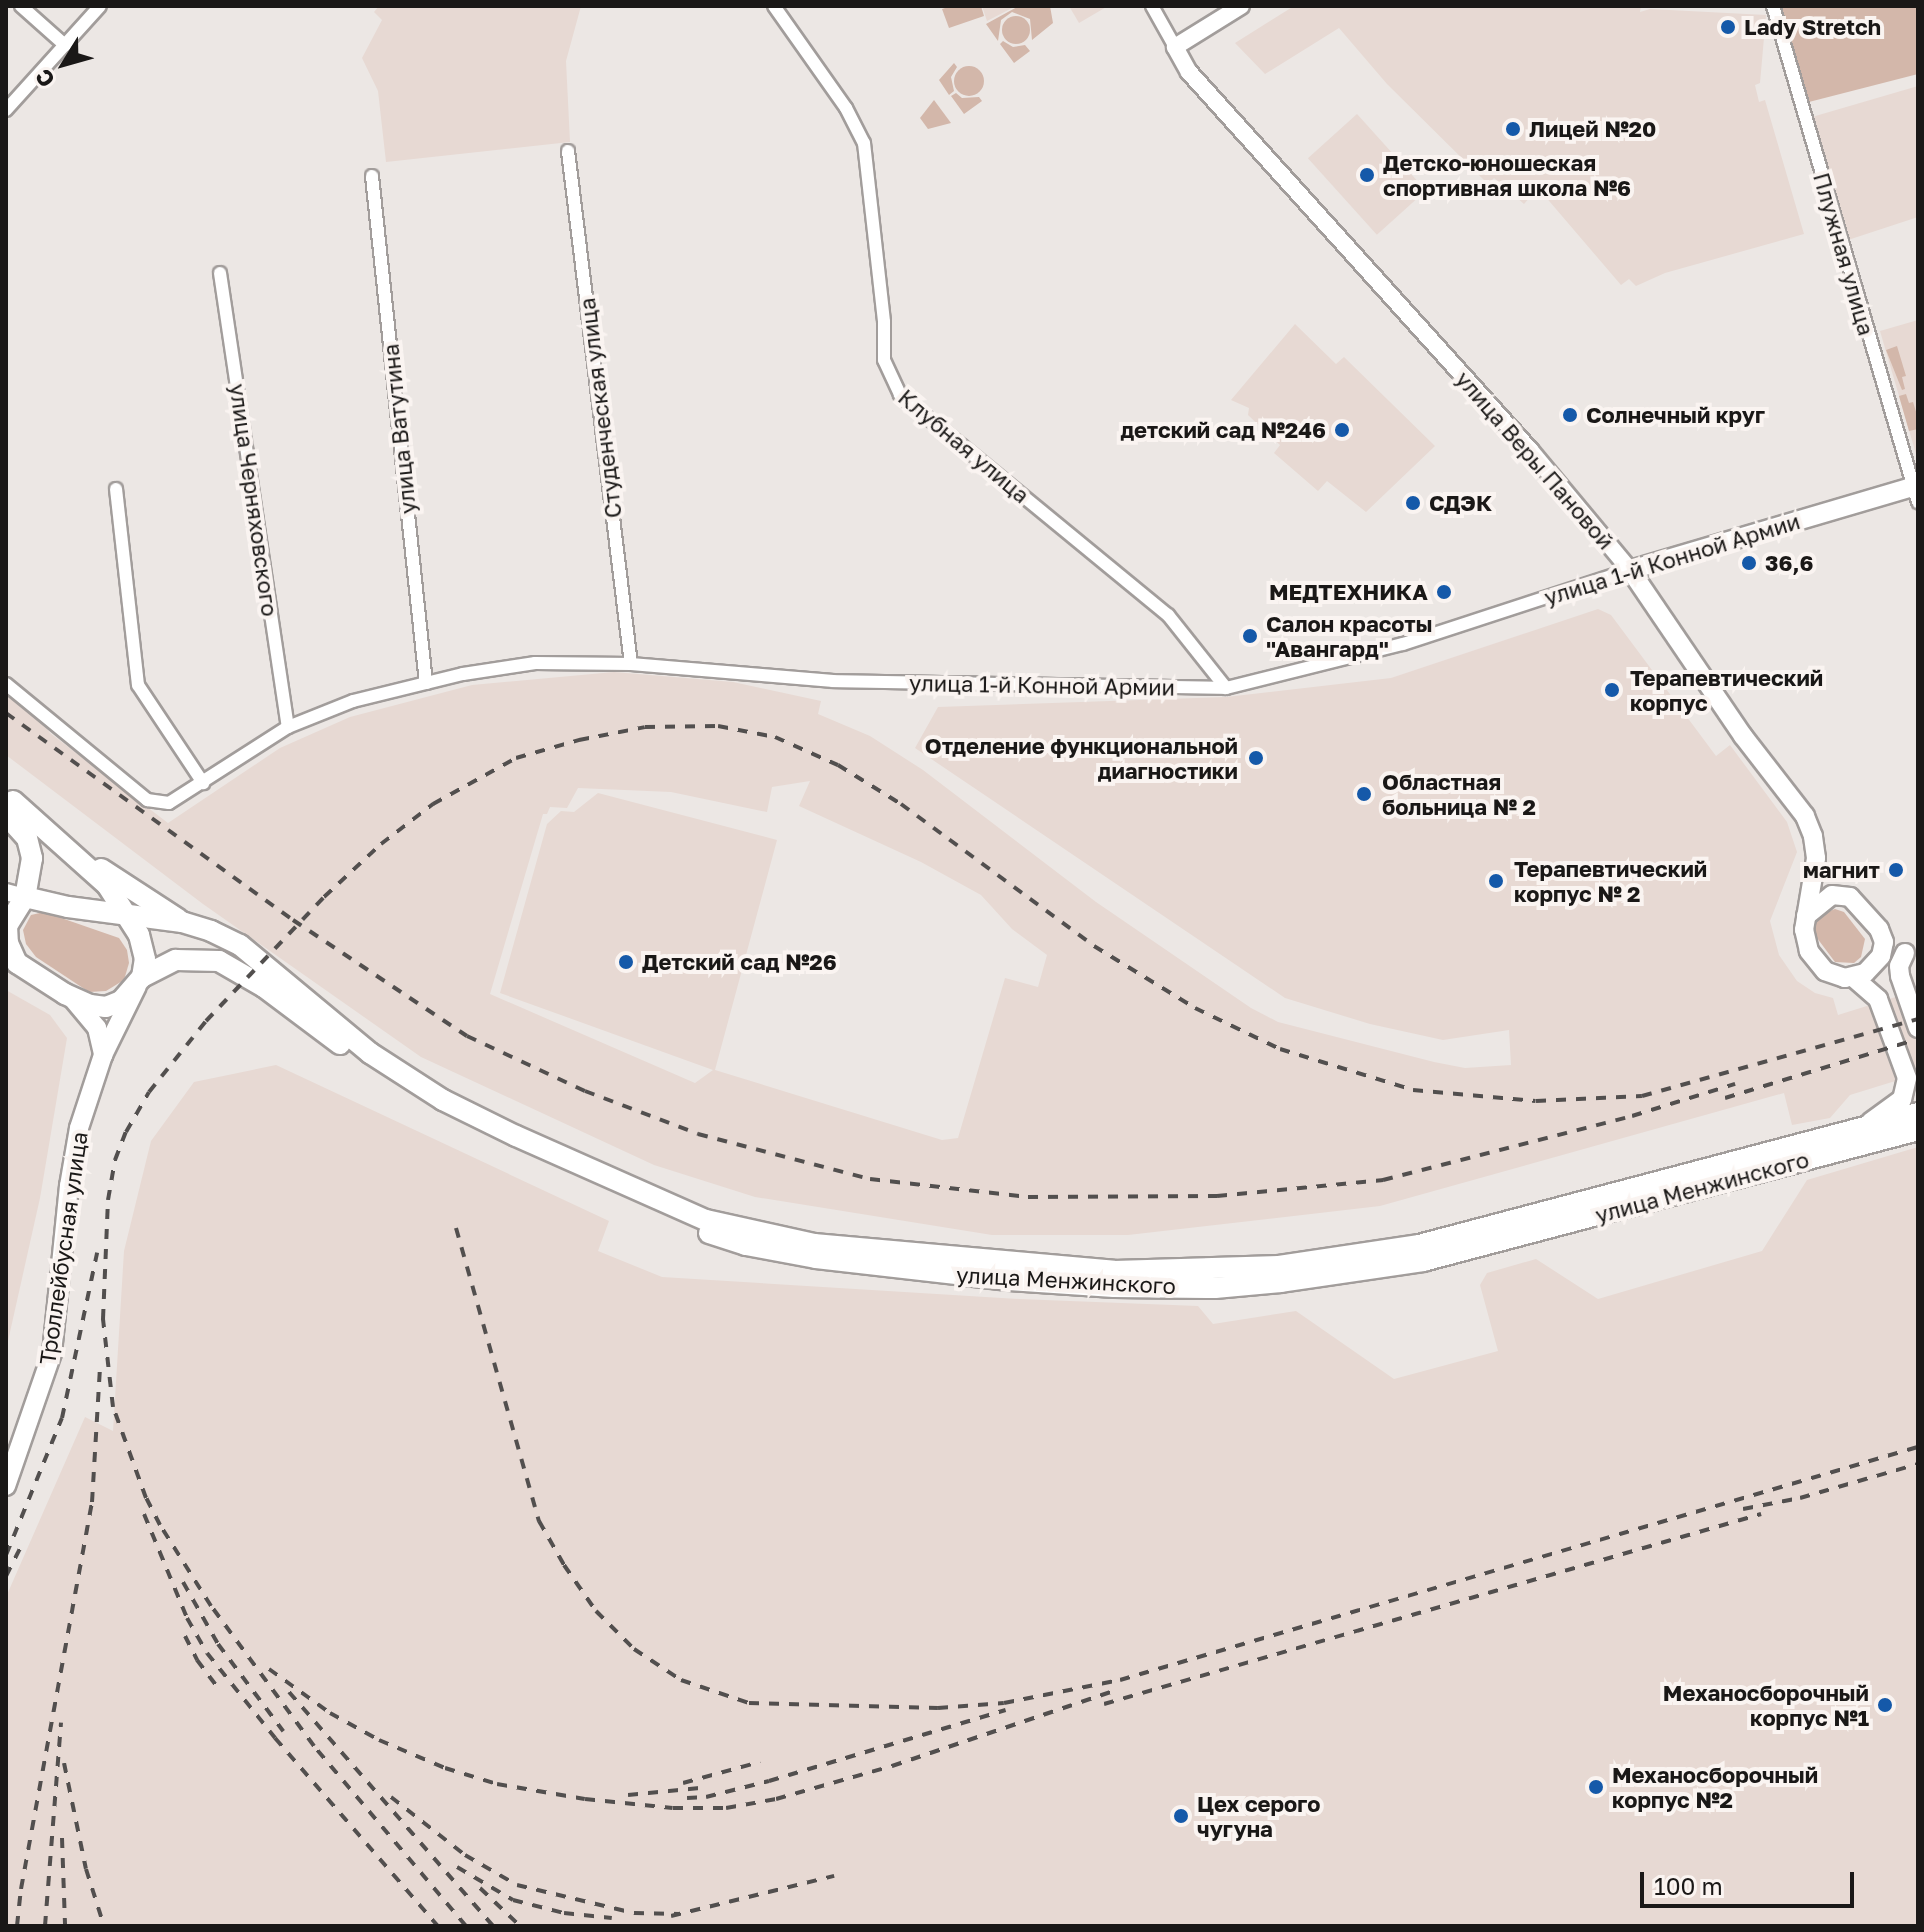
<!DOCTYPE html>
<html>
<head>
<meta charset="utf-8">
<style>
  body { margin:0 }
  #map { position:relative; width:1924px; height:1932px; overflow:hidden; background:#ece7e4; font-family:"Golos Text",sans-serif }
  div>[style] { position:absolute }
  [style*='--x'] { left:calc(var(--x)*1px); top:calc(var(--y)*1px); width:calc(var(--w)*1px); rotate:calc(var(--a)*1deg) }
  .built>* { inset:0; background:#e7d9d3; transform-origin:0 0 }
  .green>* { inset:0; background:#d3b7aa }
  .round { border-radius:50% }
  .roads { filter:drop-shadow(2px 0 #a29d9b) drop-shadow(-2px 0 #a29d9b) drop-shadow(0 2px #a29d9b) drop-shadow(0 -2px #a29d9b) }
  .minor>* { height:12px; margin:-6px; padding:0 6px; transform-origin:6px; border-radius:6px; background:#fff }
  .tertiary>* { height:16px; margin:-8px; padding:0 8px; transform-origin:8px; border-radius:8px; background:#fff }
  .secondary>* { height:18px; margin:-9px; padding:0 9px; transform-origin:9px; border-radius:9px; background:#fff }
  .primary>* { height:20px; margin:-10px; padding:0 10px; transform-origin:10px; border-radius:10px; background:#fff }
  .rail>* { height:4px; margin-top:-2px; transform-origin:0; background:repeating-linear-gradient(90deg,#524f4e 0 10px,transparent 0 20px) }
  .dots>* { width:22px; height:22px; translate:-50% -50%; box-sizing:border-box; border:4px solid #faf4f1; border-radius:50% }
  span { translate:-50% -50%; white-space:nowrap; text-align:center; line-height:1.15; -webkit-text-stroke:8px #faf4f1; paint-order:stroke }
  .poi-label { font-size:22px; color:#1a1817; font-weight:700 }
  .left { translate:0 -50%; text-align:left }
  .right { translate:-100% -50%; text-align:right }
  .street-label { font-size:22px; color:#1a1817 }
  .frame { position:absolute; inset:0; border:8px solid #1a1817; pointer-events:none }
  .north { position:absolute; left:24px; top:24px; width:80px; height:80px; -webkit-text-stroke:6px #faf4f1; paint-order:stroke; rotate:233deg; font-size:22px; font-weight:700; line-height:32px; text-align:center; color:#1a1817 }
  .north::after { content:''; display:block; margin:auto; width:28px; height:36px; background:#1a1817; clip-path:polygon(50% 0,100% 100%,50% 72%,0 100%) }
  .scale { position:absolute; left:1640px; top:1872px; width:214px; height:36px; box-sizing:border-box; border:4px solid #1a1817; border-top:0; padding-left:10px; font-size:24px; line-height:28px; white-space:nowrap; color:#1a1817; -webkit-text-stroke:6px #faf4f1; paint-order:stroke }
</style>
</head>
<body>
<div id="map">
  <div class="built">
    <i style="clip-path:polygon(379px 6px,581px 6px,566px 61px,570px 142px,386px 162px,378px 91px,362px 58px,382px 20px,374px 12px)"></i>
    <i style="clip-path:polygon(982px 6px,1016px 6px,987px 21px)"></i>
    <i style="clip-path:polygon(1069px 6px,1108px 6px,1079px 23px)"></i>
    <i style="clip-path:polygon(1294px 6px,1641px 6px,1640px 12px,1650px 9px,1766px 15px,1760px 83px,1755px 85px,1759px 102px,1765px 100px,1804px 234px,1665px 273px,1636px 286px,1629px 279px,1621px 285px,1538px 188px,1524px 204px,1494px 178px,1488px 184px,1387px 84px,1339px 28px,1265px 74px,1235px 43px)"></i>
    <i style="clip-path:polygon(1918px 86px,1918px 217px,1848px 240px,1812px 117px)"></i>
    <i style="left:1357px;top:114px;width:103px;height:66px;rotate:48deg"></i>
    <i style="clip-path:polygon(1918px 320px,1918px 454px,1916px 454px,1880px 331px)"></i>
    <i style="clip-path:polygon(1295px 324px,1336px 364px,1344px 357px,1435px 446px,1366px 512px,1327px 481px,1318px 491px,1274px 453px,1280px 445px,1248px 415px,1249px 408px,1231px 400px)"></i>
    <i style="clip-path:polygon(evenodd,1598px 609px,1611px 615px,1716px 756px,1730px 745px,1787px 822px,1797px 852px,1770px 921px,1779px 955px,1797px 981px,1815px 993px,1833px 998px,1838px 1015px,1918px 990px,1918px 1074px,1850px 1095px,1830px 1118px,1792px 1125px,1784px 1093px,1380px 1206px,1128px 1235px,992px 1235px,755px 1197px,654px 1165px,421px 1057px,203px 904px,6px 755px,6px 673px,50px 733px,168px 823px,280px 748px,350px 717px,472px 685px,614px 672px,733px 682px,821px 701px,818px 714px,870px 736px,923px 770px,1096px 902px,1251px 1008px,1278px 1022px,1434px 1062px,1465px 1068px,1511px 1065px,1509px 1030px,1443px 1040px,1370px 1024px,1285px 998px,915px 748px,938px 707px,1226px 697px,1391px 678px,1598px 609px,810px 781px,799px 806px,921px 862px,981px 895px,1012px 929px,1047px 955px,1038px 987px,1005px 978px,958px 1138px,942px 1140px,715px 1070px,777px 840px,598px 793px,574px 812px,561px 811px,547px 824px,500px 993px,713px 1070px,695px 1083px,490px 994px,543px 814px,547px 814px,550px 807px,567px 808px,578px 788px,671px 792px,767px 812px,772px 787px,810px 781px)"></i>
    <i style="clip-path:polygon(6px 990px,50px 1015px,67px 1038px,40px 1198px,6px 1350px)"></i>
    <i style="clip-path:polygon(276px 1065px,609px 1221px,598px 1251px,662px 1277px,1019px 1299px,1198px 1306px,1213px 1324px,1296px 1311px,1394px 1379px,1498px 1351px,1480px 1285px,1487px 1273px,1536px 1259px,1598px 1299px,1762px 1251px,1807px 1180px,1918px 1147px,1918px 1926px,6px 1926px,6px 1597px,85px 1417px,113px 1431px,124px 1251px,151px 1141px,194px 1082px)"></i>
  </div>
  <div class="green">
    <i style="clip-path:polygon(951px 6px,981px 6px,984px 16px,949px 28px,942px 9px)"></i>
    <i style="clip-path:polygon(1019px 6px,1050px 6px,1053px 23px,1032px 40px,1030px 19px,1012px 12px,1001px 20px,998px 41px,986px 24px)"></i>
    <i style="clip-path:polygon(1776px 6px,1918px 6px,1918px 74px,1805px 103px)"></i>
    <i class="round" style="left:1002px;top:16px;width:28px;height:28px"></i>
    <i style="clip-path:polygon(1003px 41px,1013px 47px,1025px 45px,1030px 51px,1014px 63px,1000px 44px)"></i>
    <i style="clip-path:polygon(954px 63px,957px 67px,951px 77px,954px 91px,949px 95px,939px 80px)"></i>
    <i class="round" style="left:954px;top:66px;width:30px;height:30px"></i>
    <i style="clip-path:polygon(956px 93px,962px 98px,979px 97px,982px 101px,964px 114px,951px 96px)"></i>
    <i style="clip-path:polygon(934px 100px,951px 123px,928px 129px,920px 118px)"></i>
    <i style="clip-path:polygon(1897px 346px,1906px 376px,1902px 377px,1905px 389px,1902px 390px,1886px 350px)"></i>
    <i style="clip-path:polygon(1906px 394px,1909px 403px,1913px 402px,1918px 418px,1918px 429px,1909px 431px,1899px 396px)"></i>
    <i style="clip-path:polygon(1835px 909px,1844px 912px,1865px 939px,1861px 957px,1854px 963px,1835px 962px,1814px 934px,1817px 916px)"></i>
    <i style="clip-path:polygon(44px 912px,119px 938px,127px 950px,129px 963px,124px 980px,106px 991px,89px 992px,36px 957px,26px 944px,23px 930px,31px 915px)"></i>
  </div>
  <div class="roads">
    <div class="minor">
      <i style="--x:21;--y:6;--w:59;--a:41.6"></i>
      <i style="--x:774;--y:6;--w:125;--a:54.8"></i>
      <i style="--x:846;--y:108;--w:39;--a:63"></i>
      <i style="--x:864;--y:143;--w:180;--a:83.6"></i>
      <i style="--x:884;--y:322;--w:38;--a:90"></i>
      <i style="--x:884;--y:360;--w:38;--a:65"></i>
      <i style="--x:900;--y:395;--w:347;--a:39.4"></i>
      <i style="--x:1168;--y:615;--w:93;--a:51.5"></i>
      <i style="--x:1152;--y:6;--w:47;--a:60.7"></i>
      <i style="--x:1773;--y:6;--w:517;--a:73.7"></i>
      <i style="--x:6;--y:110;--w:140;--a:-47.9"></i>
      <i style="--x:568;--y:151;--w:517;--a:83"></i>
      <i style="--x:372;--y:176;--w:510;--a:83.92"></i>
      <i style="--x:220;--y:273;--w:459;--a:81.5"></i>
      <i style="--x:116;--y:489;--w:197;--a:83.6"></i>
      <i style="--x:138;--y:685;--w:118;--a:56.4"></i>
      <i style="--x:6;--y:684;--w:183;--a:39.4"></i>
      <i style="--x:147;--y:800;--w:22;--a:8"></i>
      <i style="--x:169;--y:803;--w:141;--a:-32.6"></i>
      <i style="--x:288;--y:727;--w:70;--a:-21.8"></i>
      <i style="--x:353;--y:701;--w:113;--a:-13.8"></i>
      <i style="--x:463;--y:674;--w:73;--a:-8.7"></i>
      <i style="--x:535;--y:663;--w:96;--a:0.6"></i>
      <i style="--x:631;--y:664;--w:203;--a:4.8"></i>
      <i style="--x:833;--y:681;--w:393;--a:1"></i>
      <i style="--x:1226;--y:688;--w:182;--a:-14"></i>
      <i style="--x:1403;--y:644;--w:239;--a:-18.1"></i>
    </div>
    <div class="tertiary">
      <i style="--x:1241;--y:6;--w:78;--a:148.2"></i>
      <i style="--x:1175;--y:47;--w:29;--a:61"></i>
      <i style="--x:1189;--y:72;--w:509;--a:47.95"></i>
      <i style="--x:1530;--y:450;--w:156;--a:50.2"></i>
      <i style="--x:6;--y:892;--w:20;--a:15"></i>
    </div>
    <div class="secondary">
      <i style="--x:1806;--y:916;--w:33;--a:-39"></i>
      <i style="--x:1832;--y:895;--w:18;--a:6"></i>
      <i style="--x:1850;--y:897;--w:43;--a:47.8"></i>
      <i style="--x:1879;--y:929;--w:14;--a:69"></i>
      <i style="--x:1884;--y:942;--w:14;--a:102"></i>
      <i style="--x:1881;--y:956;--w:23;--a:133"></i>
      <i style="--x:1865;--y:973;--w:21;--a:166"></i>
      <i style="--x:1845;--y:978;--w:21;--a:-161"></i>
      <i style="--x:1825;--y:971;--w:26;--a:-129"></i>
      <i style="--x:1809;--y:951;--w:22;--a:-103"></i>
      <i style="--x:1804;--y:930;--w:73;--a:-80.5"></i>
      <i style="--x:1816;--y:858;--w:22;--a:-98"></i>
      <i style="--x:1813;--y:836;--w:22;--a:-112"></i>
      <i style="--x:1805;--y:816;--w:101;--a:-127.8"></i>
      <i style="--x:1743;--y:736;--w:201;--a:-124.2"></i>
      <i style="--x:1630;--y:570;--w:300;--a:-16.4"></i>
      <i style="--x:1905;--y:953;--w:14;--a:115"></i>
      <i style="--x:1899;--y:966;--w:10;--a:84"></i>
      <i style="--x:1900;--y:976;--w:55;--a:70.9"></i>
      <i style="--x:1854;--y:978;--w:32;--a:41"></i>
      <i style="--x:1878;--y:999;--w:84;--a:69.8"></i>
      <i style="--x:1907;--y:1078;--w:22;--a:103"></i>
      <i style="--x:1902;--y:1099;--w:39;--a:144"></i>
      <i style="--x:72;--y:998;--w:39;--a:50"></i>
      <i style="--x:97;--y:1028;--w:28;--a:77"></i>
      <i style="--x:6;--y:1486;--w:141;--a:-70.9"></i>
      <i style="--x:52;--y:1353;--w:168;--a:-84.2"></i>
      <i style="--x:69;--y:1186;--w:59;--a:-80.2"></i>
      <i style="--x:79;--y:1128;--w:77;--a:-71.8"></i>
      <i style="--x:103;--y:1055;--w:77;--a:-63.8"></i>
    </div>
    <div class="primary">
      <i style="--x:6;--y:815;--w:31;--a:48"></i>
      <i style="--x:27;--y:838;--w:21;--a:76"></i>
      <i style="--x:32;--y:858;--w:40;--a:100"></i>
      <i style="--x:25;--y:897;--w:34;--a:122"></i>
      <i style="--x:7;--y:926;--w:17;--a:87"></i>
      <i style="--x:8;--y:943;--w:22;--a:66"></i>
      <i style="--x:17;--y:963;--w:57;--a:32.9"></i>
      <i style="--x:65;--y:994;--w:27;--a:24"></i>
      <i style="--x:90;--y:1005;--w:16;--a:7"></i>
      <i style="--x:106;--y:1007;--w:16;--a:-22"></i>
      <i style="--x:121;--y:1001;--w:32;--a:-49"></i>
      <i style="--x:142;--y:977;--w:18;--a:-81"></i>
      <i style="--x:145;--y:959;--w:25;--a:-104"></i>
      <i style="--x:139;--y:935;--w:59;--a:-122.6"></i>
      <i style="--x:107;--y:885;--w:126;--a:-138.2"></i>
      <i style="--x:101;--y:869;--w:92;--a:33"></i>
      <i style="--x:25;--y:897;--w:44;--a:13.1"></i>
      <i style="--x:68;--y:907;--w:115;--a:7.5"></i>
      <i style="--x:182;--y:922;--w:30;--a:17"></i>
      <i style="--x:211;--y:931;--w:32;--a:26"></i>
      <i style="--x:240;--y:945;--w:169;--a:39.7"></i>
      <i style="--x:370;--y:1053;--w:87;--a:32.8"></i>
      <i style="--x:443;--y:1100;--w:81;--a:26.3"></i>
      <i style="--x:516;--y:1136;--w:208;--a:23.9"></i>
      <i style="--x:706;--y:1220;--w:111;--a:12.5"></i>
      <i style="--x:814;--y:1244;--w:301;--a:5.1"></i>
      <i style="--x:1114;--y:1271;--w:165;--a:-1.7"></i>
      <i style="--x:1279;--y:1266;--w:142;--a:-8.5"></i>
      <i style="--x:1419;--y:1245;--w:516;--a:-14.82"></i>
      <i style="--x:142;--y:977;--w:38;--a:-27"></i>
      <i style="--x:176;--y:960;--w:43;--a:1.3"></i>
      <i style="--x:219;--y:961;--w:52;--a:30"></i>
      <i style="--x:264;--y:987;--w:95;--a:36.9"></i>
      <i style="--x:709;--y:1233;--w:39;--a:18"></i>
      <i style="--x:746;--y:1245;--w:71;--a:10.5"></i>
      <i style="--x:816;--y:1258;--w:194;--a:6.5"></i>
      <i style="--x:1009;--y:1280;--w:105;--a:3.8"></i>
      <i style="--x:1114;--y:1287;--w:101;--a:0.6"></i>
      <i style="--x:1215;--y:1288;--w:66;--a:-5.2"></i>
      <i style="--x:1281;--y:1282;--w:144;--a:-8.4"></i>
      <i style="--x:1423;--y:1261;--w:512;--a:-14.82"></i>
    </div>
  </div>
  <div class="rail">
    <i style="--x:6;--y:713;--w:354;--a:35.8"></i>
    <i style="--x:293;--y:920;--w:209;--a:33.7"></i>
    <i style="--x:467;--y:1036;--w:130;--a:25"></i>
    <i style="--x:585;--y:1091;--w:121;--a:20.8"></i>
    <i style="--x:698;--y:1134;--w:178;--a:14.7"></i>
    <i style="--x:870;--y:1179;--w:159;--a:6.5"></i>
    <i style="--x:1028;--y:1197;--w:189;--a:-0.3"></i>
    <i style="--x:1217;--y:1196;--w:167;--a:-5.5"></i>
    <i style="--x:1383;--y:1180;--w:257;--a:-14.4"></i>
    <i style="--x:1632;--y:1116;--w:108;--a:-17.3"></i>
    <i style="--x:1725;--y:1098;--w:202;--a:-17"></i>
    <i style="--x:456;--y:1228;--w:305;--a:74.2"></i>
    <i style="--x:539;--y:1521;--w:51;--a:60.4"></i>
    <i style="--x:564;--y:1565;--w:56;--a:55.2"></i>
    <i style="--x:596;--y:1611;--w:54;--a:45"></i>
    <i style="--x:634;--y:1649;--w:56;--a:33.4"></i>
    <i style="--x:681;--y:1680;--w:72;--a:18.7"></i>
    <i style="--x:749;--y:1703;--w:189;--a:1.5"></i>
    <i style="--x:938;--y:1708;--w:66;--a:-4.3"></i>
    <i style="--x:1004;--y:1703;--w:118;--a:-11.2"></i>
    <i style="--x:1120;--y:1680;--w:831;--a:-16.28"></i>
    <i style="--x:1743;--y:1509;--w:58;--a:-10.9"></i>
    <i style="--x:1800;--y:1498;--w:123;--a:-16.1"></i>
    <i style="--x:144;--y:1514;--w:113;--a:67.5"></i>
    <i style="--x:187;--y:1618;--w:40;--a:60.3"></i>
    <i style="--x:207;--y:1653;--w:109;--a:51.3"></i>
    <i style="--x:275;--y:1738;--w:249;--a:49.1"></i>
    <i style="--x:6;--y:1555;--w:148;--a:-67.8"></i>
    <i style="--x:62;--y:1418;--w:169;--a:-78"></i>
    <i style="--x:6;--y:1576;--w:36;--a:-63"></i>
    <i style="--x:183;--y:1582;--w:71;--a:60.6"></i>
    <i style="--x:218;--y:1644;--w:109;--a:53.2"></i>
    <i style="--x:185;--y:1636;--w:27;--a:63"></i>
    <i style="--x:197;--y:1660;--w:36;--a:53"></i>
    <i style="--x:269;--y:1669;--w:75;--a:35.8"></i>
    <i style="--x:330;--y:1713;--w:56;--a:28.9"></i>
    <i style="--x:379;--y:1740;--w:72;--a:23"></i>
    <i style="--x:445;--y:1768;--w:54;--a:17.1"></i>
    <i style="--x:497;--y:1784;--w:89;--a:9.7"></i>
    <i style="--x:585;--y:1799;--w:88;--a:5.8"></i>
    <i style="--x:673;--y:1808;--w:53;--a:0"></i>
    <i style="--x:726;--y:1808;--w:51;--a:-10.2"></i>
    <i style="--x:776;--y:1799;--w:121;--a:-15.9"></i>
    <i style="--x:892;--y:1766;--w:237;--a:-18.7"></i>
    <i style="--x:289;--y:1692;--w:310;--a:48.9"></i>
    <i style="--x:1104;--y:1704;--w:684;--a:-16.13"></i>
    <i style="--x:64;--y:1763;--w:108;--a:78.3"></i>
    <i style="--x:86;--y:1869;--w:60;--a:72.5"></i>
    <i style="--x:683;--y:1783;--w:80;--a:-15.3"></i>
    <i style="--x:628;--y:1795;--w:72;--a:-5.6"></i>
    <i style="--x:391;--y:1797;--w:94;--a:38.1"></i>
    <i style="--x:465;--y:1855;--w:60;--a:30"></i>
    <i style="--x:517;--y:1885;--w:120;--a:13.5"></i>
    <i style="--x:634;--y:1913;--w:46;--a:1.2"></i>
    <i style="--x:687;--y:1798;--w:19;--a:-3"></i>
    <i style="--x:706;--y:1797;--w:65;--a:-14.3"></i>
    <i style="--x:769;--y:1781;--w:247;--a:-16.7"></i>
    <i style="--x:62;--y:1838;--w:88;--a:88"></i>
    <i style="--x:457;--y:1867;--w:65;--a:30.5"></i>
    <i style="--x:513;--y:1900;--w:53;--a:14.3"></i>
    <i style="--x:564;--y:1913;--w:48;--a:5.9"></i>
    <i style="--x:480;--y:1888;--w:55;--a:43.5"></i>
    <i style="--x:671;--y:1916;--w:168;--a:-13.8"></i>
    <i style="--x:17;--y:1926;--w:37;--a:-84"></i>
    <i style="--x:21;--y:1889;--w:393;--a:-79.6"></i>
    <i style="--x:92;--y:1502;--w:133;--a:-86.6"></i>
    <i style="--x:45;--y:1926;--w:204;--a:-85.5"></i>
    <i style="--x:466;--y:1926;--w:236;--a:-130.2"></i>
    <i style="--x:314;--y:1746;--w:174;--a:-126.3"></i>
    <i style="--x:211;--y:1606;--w:96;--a:-122.2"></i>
    <i style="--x:160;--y:1525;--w:30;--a:-117"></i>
    <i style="--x:146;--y:1498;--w:97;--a:-109.9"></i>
    <i style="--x:113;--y:1407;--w:89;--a:-96.5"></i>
    <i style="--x:103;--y:1319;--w:119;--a:-87.6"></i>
    <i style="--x:108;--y:1200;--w:41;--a:-80.1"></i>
    <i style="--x:115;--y:1160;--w:30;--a:-69"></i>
    <i style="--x:126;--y:1132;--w:46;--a:-60.1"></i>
    <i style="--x:149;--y:1092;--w:91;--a:-51.2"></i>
    <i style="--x:206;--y:1021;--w:171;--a:-46.4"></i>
    <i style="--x:324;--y:897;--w:78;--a:-42.9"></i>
    <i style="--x:381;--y:844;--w:66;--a:-37.6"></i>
    <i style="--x:433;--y:804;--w:95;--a:-29"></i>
    <i style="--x:516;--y:758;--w:66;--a:-15.9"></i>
    <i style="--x:579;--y:740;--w:67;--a:-11.1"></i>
    <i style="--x:645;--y:727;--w:73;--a:-0.8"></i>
    <i style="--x:718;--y:726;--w:58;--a:10.9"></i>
    <i style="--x:775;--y:737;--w:69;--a:24"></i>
    <i style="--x:838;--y:765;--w:74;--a:31.8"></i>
    <i style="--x:901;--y:804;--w:240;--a:36.3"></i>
    <i style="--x:1094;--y:946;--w:119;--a:31.5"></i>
    <i style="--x:1195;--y:1008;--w:94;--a:25.8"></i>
    <i style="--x:1280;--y:1049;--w:139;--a:17.1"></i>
    <i style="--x:1413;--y:1090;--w:123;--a:5.1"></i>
    <i style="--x:1536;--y:1101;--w:106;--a:-2.7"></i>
    <i style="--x:1642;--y:1096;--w:287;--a:-15.6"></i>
  </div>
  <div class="dots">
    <i style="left:1728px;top:27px;background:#1559a9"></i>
    <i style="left:1513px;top:129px;background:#1559a9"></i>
    <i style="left:1367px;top:175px;background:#1559a9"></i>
    <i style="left:1570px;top:415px;background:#1559a9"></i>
    <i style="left:1342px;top:430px;background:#1559a9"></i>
    <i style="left:1413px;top:503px;background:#1559a9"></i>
    <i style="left:1749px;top:563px;background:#1559a9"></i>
    <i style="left:1444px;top:592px;background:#1559a9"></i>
    <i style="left:1250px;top:636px;background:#1559a9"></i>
    <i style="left:1612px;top:690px;background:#1559a9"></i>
    <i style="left:1256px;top:758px;background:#1559a9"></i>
    <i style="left:1364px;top:794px;background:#1559a9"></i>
    <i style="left:1896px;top:870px;background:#1559a9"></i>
    <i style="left:1496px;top:881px;background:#1559a9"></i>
    <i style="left:626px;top:962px;background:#1559a9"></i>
    <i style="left:1885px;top:1705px;background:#1559a9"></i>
    <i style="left:1596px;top:1787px;background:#1559a9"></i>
    <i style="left:1181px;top:1816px;background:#1559a9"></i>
  </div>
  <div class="poi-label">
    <span class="left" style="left:1744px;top:27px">Lady Stretch</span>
    <span class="left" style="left:1529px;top:129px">Лицей №20</span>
    <span class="left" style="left:1383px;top:175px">Детско-юношеская<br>спортивная школа №6</span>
    <span class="left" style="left:1586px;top:415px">Солнечный круг</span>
    <span class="right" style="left:1326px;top:430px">детский сад №246</span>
    <span class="left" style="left:1429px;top:503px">СДЭК</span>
    <span class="left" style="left:1765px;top:563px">36,6</span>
    <span class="right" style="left:1428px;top:592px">МЕДТЕХНИКА</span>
    <span class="left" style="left:1266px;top:636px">Салон красоты<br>"Авангард"</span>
    <span class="left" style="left:1630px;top:690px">Терапевтический<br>корпус</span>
    <span class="right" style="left:1238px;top:758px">Отделение функциональной<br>диагностики</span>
    <span class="left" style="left:1382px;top:794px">Областная<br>больница № 2</span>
    <span class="left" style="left:1514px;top:881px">Терапевтический<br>корпус № 2</span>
    <span class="right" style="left:1880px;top:870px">магнит</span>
    <span class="left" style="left:642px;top:962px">Детский сад №26</span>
    <span class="right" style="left:1869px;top:1705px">Механосборочный<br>корпус №1</span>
    <span class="left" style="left:1612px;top:1787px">Механосборочный<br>корпус №2</span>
    <span class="left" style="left:1197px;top:1816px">Цех серого<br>чугуна</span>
  </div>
  <div class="street-label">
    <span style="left:1844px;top:254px;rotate:74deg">Плужная улица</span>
    <span style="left:600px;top:408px;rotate:-97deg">Студенческая улица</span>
    <span style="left:399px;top:429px;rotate:-96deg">улица Ватутина</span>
    <span style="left:964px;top:446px;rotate:40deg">Клубная улица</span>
    <span style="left:1535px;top:460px;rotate:49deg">улица Веры Пановой</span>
    <span style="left:254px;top:500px;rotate:82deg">улица Черняховского</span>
    <span style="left:1672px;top:559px;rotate:-17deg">улица 1-й Конной Армии</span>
    <span style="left:1042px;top:685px;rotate:1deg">улица 1-й Конной Армии</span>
    <span style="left:1702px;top:1187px;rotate:-15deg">улица Менжинского</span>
    <span style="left:63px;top:1248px;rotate:-82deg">Троллейбусная улица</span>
    <span style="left:1066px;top:1280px;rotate:3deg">улица Менжинского</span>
  </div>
  <div class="frame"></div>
  <div class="north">С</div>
  <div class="scale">100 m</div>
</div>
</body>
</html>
